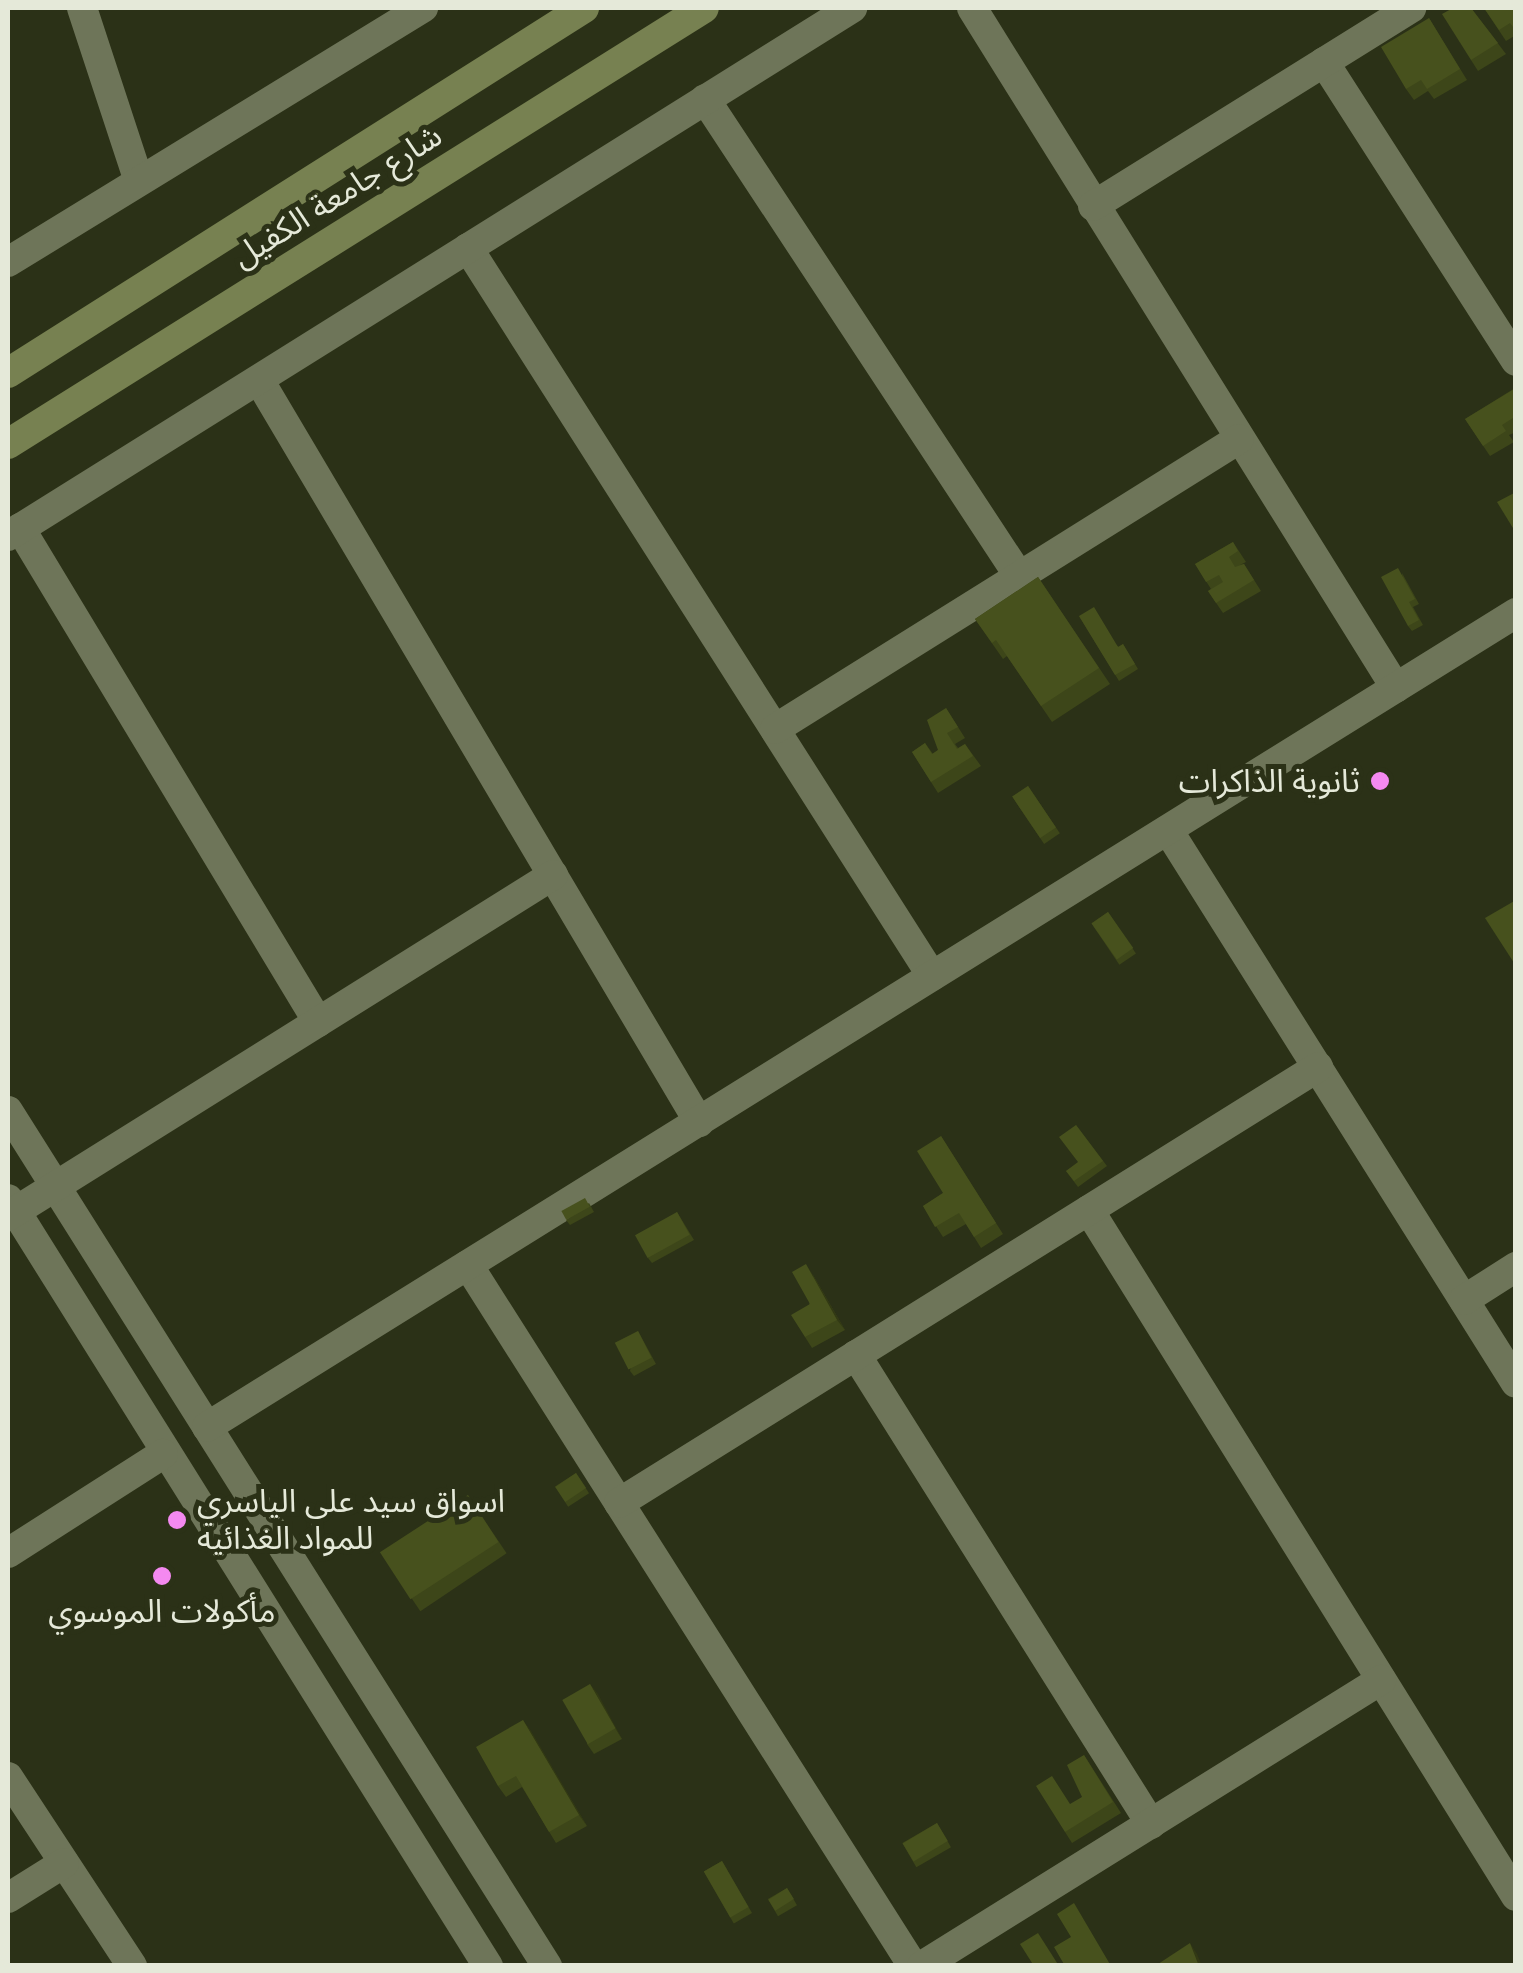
<!DOCTYPE html>
<html>
<head>
<meta charset="utf-8">
<style>
  body { margin:0 }
  #map { position:relative; width:1523px; height:1973px; overflow:hidden; background:#2b3117; font-family:"Fira Sans","Noto Sans Arabic",sans-serif }
  div>[style] { position:absolute }
  [style*='--x'] { left:calc(var(--x)*1px); top:calc(var(--y)*1px); width:calc(var(--w)*1px); rotate:calc(var(--a)*1deg) }
  .minor>* { height:30px; margin:-15px; padding:0 15px; transform-origin:15px; border-radius:15px; background:#6e7559 }
  .secondary>* { height:30px; margin:-15px; padding:0 15px; transform-origin:15px; border-radius:15px; background:#778151 }
  .wall>* { inset:0; background:#3d4619; transform-origin:0 0 }
  .shaded-wall>* { inset:0; background:#323914 }
  .building>* { inset:0; background:#47511d; transform-origin:0 0 }
  .dots>* { width:28px; height:28px; translate:-50% -50%; box-sizing:border-box; border:5px solid #2b3117; border-radius:50% }
  span { translate:-50% -50%; white-space:nowrap; text-align:center; line-height:1.15; -webkit-text-stroke:10px #2b3117; paint-order:stroke }
  .street-label { font-size:32px; color:#e5e9d9 }
  .poi-label { font-size:32px; color:#e5e9d9 }
  .right { translate:-100% -50%; text-align:right }
  .left { translate:0 -50%; text-align:left }
  .frame { position:absolute; inset:0; border:10px solid #e5e9d9; pointer-events:none }
</style>
</head>
<body>
<div id="map">
  <div class="minor">
    <i style="--x:82;--y:8;--w:182;--a:71.8"></i>
    <i style="--x:972;--y:8;--w:801;--a:58.06"></i>
    <i style="--x:1324;--y:62;--w:355;--a:57.3"></i>
    <i style="--x:705;--y:99;--w:571;--a:56.64"></i>
    <i style="--x:1093;--y:206;--w:375;--a:-31.9"></i>
    <i style="--x:468;--y:248;--w:863;--a:57.49"></i>
    <i style="--x:8;--y:262;--w:487;--a:-31.5"></i>
    <i style="--x:259;--y:380;--w:863;--a:59.33"></i>
    <i style="--x:20;--y:528;--w:577;--a:58.9"></i>
    <i style="--x:8;--y:536;--w:996;--a:-32.03"></i>
    <i style="--x:775;--y:729;--w:547;--a:-32.01"></i>
    <i style="--x:1168;--y:830;--w:653;--a:57.82"></i>
    <i style="--x:8;--y:1111;--w:1011;--a:57.77"></i>
    <i style="--x:8;--y:1199;--w:905;--a:57.96"></i>
    <i style="--x:1089;--y:1210;--w:808;--a:58.1"></i>
    <i style="--x:8;--y:1216;--w:643;--a:-32.03"></i>
    <i style="--x:468;--y:1265;--w:830;--a:57.59"></i>
    <i style="--x:1464;--y:1300;--w:62;--a:-32.4"></i>
    <i style="--x:856;--y:1355;--w:554;--a:57.83"></i>
    <i style="--x:207;--y:1427;--w:1541;--a:-31.88"></i>
    <i style="--x:619;--y:1503;--w:824;--a:-31.95"></i>
    <i style="--x:8;--y:1553;--w:184;--a:-32.6"></i>
    <i style="--x:8;--y:1777;--w:226;--a:56.7"></i>
    <i style="--x:8;--y:1898;--w:66;--a:-32"></i>
    <i style="--x:922;--y:1966;--w:541;--a:-31.93"></i>
  </div>
  <div class="secondary">
    <i style="--x:8;--y:373;--w:682;--a:-32.36"></i>
    <i style="--x:8;--y:444;--w:821;--a:-32.06"></i>
  </div>
  <div class="wall">
    <i style="clip-path:polygon(1471px 8px,1506px 54px,1478px 71px,1471px 60px)"></i>
    <i style="clip-path:polygon(1484px 8px,1516px 8px,1516px 35px,1506px 41px)"></i>
    <i style="clip-path:polygon(1429px 18px,1467px 80px,1434px 99px,1428px 91px,1414px 100px,1406px 89px)"></i>
    <i style="clip-path:polygon(1515px 388px,1516px 432px,1509px 435px,1514px 442px,1490px 456px,1465px 419px)"></i>
    <i style="clip-path:polygon(1233px 542px,1246px 562px,1240px 565px,1244px 564px,1261px 591px,1223px 613px,1208px 591px,1211px 589px,1195px 564px)"></i>
    <i style="clip-path:polygon(1402px 573px,1419px 604px,1413px 607px,1423px 625px,1412px 631px,1408px 626px)"></i>
    <i style="clip-path:polygon(1038px 577px,1110px 684px,1052px 722px,1007px 656px,1003px 659px,975px 619px)"></i>
    <i style="clip-path:polygon(1079px 616px,1119px 647px,1123px 644px,1138px 669px,1119px 681px)"></i>
    <i style="clip-path:polygon(946px 708px,965px 738px,955px 744px,958px 748px,965px 744px,981px 766px,938px 793px,912px 752px,925px 743px,933px 754px,938px 750px)"></i>
    <i style="left:1028px;top:786px;width:57px;height:19px;rotate:56deg"></i>
    <i style="left:1108px;top:912px;width:50px;height:20px;rotate:56deg"></i>
    <i style="clip-path:polygon(1076px 1125px,1107px 1166px,1078px 1187px,1066px 1171px,1078px 1163px)"></i>
    <i style="clip-path:polygon(941px 1136px,1003px 1234px,981px 1248px,966px 1224px,943px 1237px,923px 1206px,943px 1193px)"></i>
    <i style="clip-path:polygon(589px 1203px,594px 1212px,570px 1225px,566px 1220px)"></i>
    <i style="clip-path:polygon(677px 1212px,694px 1240px,652px 1263px,648px 1258px)"></i>
    <i style="clip-path:polygon(813px 1275px,845px 1330px,812px 1348px,805px 1337px)"></i>
    <i style="clip-path:polygon(638px 1331px,656px 1364px,634px 1376px,630px 1371px)"></i>
    <i style="left:576px;top:1473px;width:24px;height:25px;rotate:57deg"></i>
    <i style="left:468px;top:1496px;width:69px;height:104px;rotate:56deg"></i>
    <i style="clip-path:polygon(590px 1684px,622px 1739px,594px 1754px,587px 1744px)"></i>
    <i style="clip-path:polygon(523px 1720px,587px 1826px,556px 1843px,522px 1787px,506px 1797px,498px 1786px)"></i>
    <i style="clip-path:polygon(1084px 1755px,1121px 1813px,1072px 1843px,1065px 1832px,1082px 1797px)"></i>
    <i style="left:937px;top:1823px;width:28px;height:40px;rotate:60deg"></i>
    <i style="left:722px;top:1861px;width:60px;height:21px;rotate:60deg"></i>
    <i style="left:787px;top:1888px;width:20px;height:22px;rotate:60deg"></i>
  </div>
  <div class="shaded-wall">
    <i style="clip-path:polygon(806px 1264px,813px 1275px,845px 1330px,837px 1320px)"></i>
    <i style="clip-path:polygon(590px 1684px,598px 1694px,622px 1739px,615px 1728px)"></i>
    <i style="clip-path:polygon(523px 1720px,531px 1731px,587px 1826px,579px 1815px)"></i>
    <i style="clip-path:polygon(1190px 1943px,1197px 1954px,1202px 1966px,1199px 1966px)"></i>
  </div>
  <div class="building">
    <i style="clip-path:polygon(1453px 8px,1471px 8px,1498px 43px,1471px 60px,1442px 14px)"></i>
    <i style="clip-path:polygon(1484px 8px,1516px 8px,1516px 31px,1510px 23px,1499px 30px)"></i>
    <i style="clip-path:polygon(1429px 18px,1460px 69px,1427px 89px,1421px 80px,1406px 89px,1381px 47px)"></i>
    <i style="clip-path:polygon(1516px 388px,1516px 416px,1502px 425px,1506px 431px,1483px 446px,1465px 419px)"></i>
    <i style="clip-path:polygon(1516px 492px,1516px 533px,1497px 502px)"></i>
    <i style="clip-path:polygon(1233px 542px,1238px 551px,1229px 557px,1235px 567px,1244px 564px,1254px 580px,1216px 603px,1208px 591px,1223px 582px,1219px 575px,1206px 582px,1195px 564px)"></i>
    <i style="clip-path:polygon(1398px 568px,1415px 599px,1409px 602px,1419px 620px,1408px 626px,1381px 577px)"></i>
    <i style="clip-path:polygon(1038px 577px,1099px 668px,1041px 706px,996px 640px,992px 643px,975px 619px)"></i>
    <i style="clip-path:polygon(1094px 607px,1118px 647px,1123px 644px,1135px 664px,1115px 675px,1079px 616px)"></i>
    <i style="clip-path:polygon(946px 708px,958px 727px,947px 733px,957px 749px,965px 744px,973px 756px,931px 782px,912px 752px,925px 743px,932px 754px,938px 750px,927px 720px)"></i>
    <i style="left:1028px;top:786px;width:50px;height:19px;rotate:56deg"></i>
    <i style="clip-path:polygon(1516px 900px,1516px 966px,1485px 918px)"></i>
    <i style="left:1108px;top:912px;width:44px;height:20px;rotate:55deg"></i>
    <i style="clip-path:polygon(1076px 1125px,1103px 1161px,1074px 1181px,1066px 1171px,1078px 1162px,1059px 1137px)"></i>
    <i style="clip-path:polygon(941px 1136px,996px 1223px,974px 1237px,959px 1213px,935px 1227px,923px 1206px,943px 1193px,917px 1151px)"></i>
    <i style="left:585px;top:1198px;width:10px;height:27px;rotate:61deg"></i>
    <i style="left:677px;top:1212px;width:26px;height:48px;rotate:61deg"></i>
    <i style="clip-path:polygon(806px 1264px,837px 1320px,805px 1337px,791px 1315px,810px 1304px,792px 1272px)"></i>
    <i style="left:638px;top:1331px;width:30px;height:26px;rotate:63deg"></i>
    <i style="left:576px;top:1473px;width:18px;height:25px;rotate:56deg"></i>
    <i style="left:468px;top:1495px;width:56px;height:105px;rotate:57deg"></i>
    <i style="left:590px;top:1684px;width:51px;height:32px;rotate:60deg"></i>
    <i style="clip-path:polygon(523px 1720px,579px 1815px,549px 1832px,516px 1776px,498px 1786px,476px 1747px)"></i>
    <i style="clip-path:polygon(1084px 1755px,1113px 1802px,1065px 1832px,1036px 1786px,1052px 1776px,1070px 1804px,1082px 1797px,1067px 1765px)"></i>
    <i style="left:937px;top:1823px;width:21px;height:40px;rotate:59deg"></i>
    <i style="left:722px;top:1861px;width:53px;height:21px;rotate:60deg"></i>
    <i style="left:787px;top:1888px;width:13px;height:22px;rotate:58deg"></i>
    <i style="clip-path:polygon(1074px 1903px,1111px 1966px,1085px 1966px,1083px 1963px,1079px 1966px,1065px 1966px,1054px 1947px,1071px 1937px,1057px 1914px)"></i>
    <i style="clip-path:polygon(1038px 1933px,1059px 1966px,1034px 1966px,1020px 1944px)"></i>
    <i style="clip-path:polygon(1190px 1943px,1199px 1966px,1155px 1966px)"></i>
  </div>
  <div class="dots">
    <i style="left:1380px;top:781px;background:#f489f0"></i>
    <i style="left:177px;top:1520px;background:#f489f0"></i>
    <i style="left:162px;top:1576px;background:#f489f0"></i>
  </div>
  <div class="street-label">
    <span style="left:337px;top:196px;rotate:-32deg">شارع جامعة الكفيل</span>
  </div>
  <div class="poi-label">
    <span class="right" style="left:1360px;top:781px">ثانوية الذاكرات</span>
    <span class="left" style="left:197px;top:1520px">اسواق سيد علي الياسري<br>للمواد الغذائيه</span>
    <span style="left:162px;top:1611px">مأكولات الموسوي</span>
  </div>
  <div class="frame"></div>
</div>
</body>
</html>
